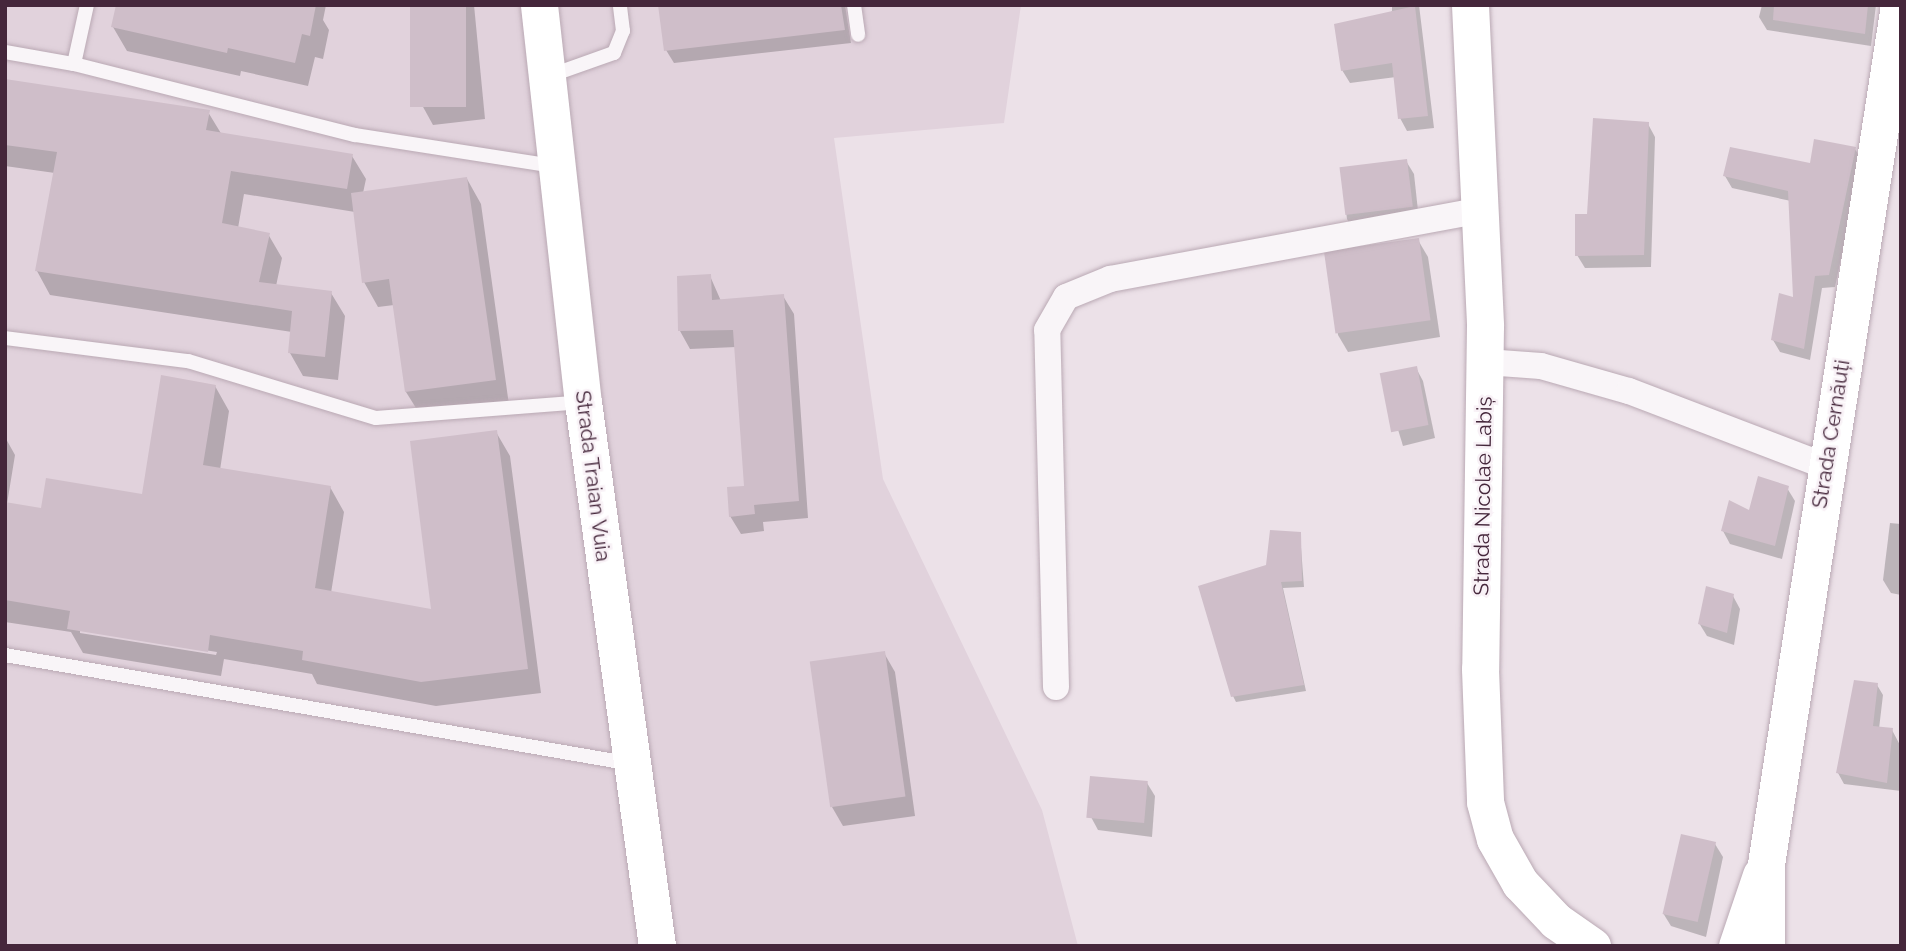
<!DOCTYPE html>
<meta charset="utf-8">
<style>
body{margin:0}
#map{position:relative;width:1906px;height:951px;overflow:hidden;background:#ece1e8;font-family:Raleway,sans-serif}
div>[style]{position:absolute}
[style*='--x']{left:calc(var(--x)*1px);top:calc(var(--y)*1px);width:calc(var(--w)*1px);rotate:calc(var(--a)*1deg)}
.built>*{inset:0;background:#e1d2dc}
.shadow>*{inset:0;background:#0003}
.building>*{inset:0;background:#cfbec9;transform-origin:0 0}
.roads{filter:drop-shadow(0 0 2px #baa9b4) drop-shadow(0 0 2px #baa9b4)}
.lane>*{height:14px;margin:-7px;padding:0 7px;transform-origin:7px;border-radius:7px;background:#f9f5f8}
.street>*{height:26px;margin:-13px;padding:0 13px;transform-origin:13px;border-radius:13px;background:#f9f5f8}
.secondary>*{height:37px;margin:-18.5px;padding:0 18.5px;transform-origin:18.5px;border-radius:18.5px;background:#fff}
span{translate:-50% -50%;white-space:nowrap;text-align:center;line-height:1.15;-webkit-text-stroke:5px #f8f1f6;paint-order:stroke}
.street-label{font-size:21px;color:#45273b}
.frame{position:absolute;inset:0;border:7px solid #45273b;pointer-events:none}
</style>
<div id="map">
<div class="built">
<i style="clip-path:polygon(5px 5px,1021px 5px,1004px 123px,834px 138px,883px 479px,1042px 810px,1078px 946px,5px 946px)"></i>
</div>
<div class="shadow">
<i style="clip-path:polygon(117px 5px,326px 5px,323px 20px,329px 30px,323px 59px,315px 57px,308px 86px,241px 71px,240px 76px,127px 51px,113px 27px)"></i>
<i style="clip-path:polygon(412px 5px,474px 5px,485px 119px,433px 125px,422px 105px)"></i>
<i style="clip-path:polygon(660px 5px,845px 5px,851px 43px,674px 63px,666px 50px)"></i>
<i style="clip-path:polygon(1392px 5px,1419px 5px,1434px 128px,1407px 131px,1400px 118px,1396px 77px,1350px 83px,1342px 70px,1392px 11px)"></i>
<i style="clip-path:polygon(1762px 5px,1876px 5px,1871px 46px,1767px 30px,1759px 17px)"></i>
<i style="clip-path:polygon(5px 81px,208px 112px,222px 135px,352px 156px,366px 179px,363px 193px,467px 179px,481px 204px,509px 405px,421px 416px,406px 392px,394px 305px,378px 307px,364px 282px,355px 212px,244px 194px,238px 228px,268px 234px,282px 258px,276px 286px,331px 293px,345px 316px,338px 380px,303px 376px,290px 353px,292px 332px,50px 295px,37px 271px,55px 173px,5px 166px)"></i>
<i style="clip-path:polygon(1648px 124px,1655px 137px,1651px 267px,1585px 268px,1577px 255px,1589px 215px)"></i>
<i style="clip-path:polygon(1855px 149px,1862px 161px,1835px 287px,1822px 288px,1810px 360px,1780px 352px,1773px 340px,1795px 299px,1791px 201px,1732px 188px,1725px 176px,1811px 165px)"></i>
<i style="clip-path:polygon(1406px 161px,1414px 174px,1419px 220px,1354px 232px,1347px 219px,1341px 168px)"></i>
<i style="clip-path:polygon(1418px 240px,1428px 257px,1440px 337px,1348px 352px,1338px 335px,1326px 257px)"></i>
<i style="clip-path:polygon(710px 276px,721px 301px,783px 296px,794px 314px,808px 518px,763px 522px,764px 531px,741px 534px,730px 516px,745px 488px,736px 347px,690px 349px,680px 331px)"></i>
<i style="clip-path:polygon(1416px 368px,1423px 381px,1435px 438px,1403px 446px,1382px 377px)"></i>
<i style="clip-path:polygon(evenodd,215px 386px,229px 411px,220px 470px,330px 487px,344px 512px,331px 593px,433px 611px,496px 432px,510px 456px,541px 693px,436px 706px,317px 684px,312px 674px,224px 659px,221px 676px,83px 653px,71px 632px,5px 622px,5px 437px,15px 455px,7px 504px,42px 510px,144px 496px,215px 386px,80px 630px,217px 652px,216px 655px,80px 633px,80px 630px)"></i>
<i style="clip-path:polygon(1787px 488px,1795px 501px,1782px 559px,1730px 544px,1723px 531px)"></i>
<i style="clip-path:polygon(1890px 523px,1901px 524px,1901px 595px,1891px 593px,1883px 580px)"></i>
<i style="clip-path:polygon(1300px 534px,1304px 587px,1283px 588px,1306px 691px,1236px 702px,1233px 696px,1267px 566px)"></i>
<i style="clip-path:polygon(1733px 596px,1740px 609px,1734px 645px,1707px 636px,1699px 623px)"></i>
<i style="clip-path:polygon(884px 653px,895px 672px,915px 816px,843px 826px,832px 807px)"></i>
<i style="clip-path:polygon(1877px 685px,1883px 695px,1879px 729px,1892px 730px,1901px 747px,1901px 791px,1844px 784px,1838px 773px)"></i>
<i style="clip-path:polygon(1147px 783px,1155px 796px,1152px 837px,1098px 830px,1091px 817px)"></i>
<i style="clip-path:polygon(1715px 844px,1723px 857px,1706px 937px,1671px 926px,1663px 913px)"></i>
</div>
<div class="building">
<i style="clip-path:polygon(116px 5px,316px 5px,310px 36px,302px 34px,295px 63px,228px 48px,227px 53px,111px 27px)"></i>
<i style="left:410px;top:5px;width:56px;height:102px"></i>
<i style="clip-path:polygon(658px 5px,841px 5px,845px 30px,664px 51px)"></i>
<i style="clip-path:polygon(1774px 5px,1868px 5px,1865px 34px,1773px 20px)"></i>
<i style="clip-path:polygon(1415px 6px,1428px 116px,1398px 119px,1392px 63px,1341px 71px,1334px 24px)"></i>
<i style="clip-path:polygon(5px 79px,210px 110px,206px 130px,353px 154px,347px 189px,231px 171px,222px 223px,270px 233px,259px 282px,332px 291px,325px 357px,288px 353px,292px 311px,35px 271px,57px 152px,5px 145px)"></i>
<i style="clip-path:polygon(1593px 118px,1649px 122px,1644px 255px,1575px 256px,1575px 214px,1587px 214px)"></i>
<i style="clip-path:polygon(1814px 139px,1856px 147px,1829px 275px,1815px 276px,1804px 349px,1771px 340px,1779px 293px,1793px 297px,1788px 191px,1723px 176px,1730px 147px,1810px 163px)"></i>
<i style="left:1407px;top:159px;width:48px;height:68px;rotate:83deg"></i>
<i style="clip-path:polygon(467px 177px,496px 380px,405px 392px,389px 279px,362px 283px,351px 193px)"></i>
<i style="left:1419px;top:238px;width:83px;height:96px;rotate:82deg"></i>
<i style="clip-path:polygon(711px 274px,712px 300px,784px 294px,799px 501px,754px 505px,755px 514px,729px 517px,727px 487px,744px 486px,733px 330px,678px 331px,677px 276px)"></i>
<i style="left:1417px;top:366px;width:60px;height:38px;rotate:79deg"></i>
<i style="clip-path:polygon(161px 375px,216px 385px,203px 465px,331px 486px,315px 588px,431px 609px,410px 441px,497px 430px,528px 669px,421px 682px,302px 660px,303px 651px,210px 635px,208px 652px,67px 629px,70px 611px,5px 600px,5px 502px,41px 508px,46px 478px,142px 494px)"></i>
<i style="clip-path:polygon(1758px 476px,1789px 486px,1775px 546px,1721px 531px,1729px 500px,1749px 510px)"></i>
<i style="clip-path:polygon(1270px 530px,1301px 532px,1302px 581px,1281px 582px,1304px 685px,1231px 697px,1198px 586px,1266px 565px)"></i>
<i style="clip-path:polygon(1706px 586px,1734px 594px,1727px 633px,1698px 624px)"></i>
<i style="left:885px;top:651px;width:147px;height:76px;rotate:82deg"></i>
<i style="clip-path:polygon(1854px 680px,1878px 683px,1873px 726px,1893px 728px,1887px 783px,1836px 773px)"></i>
<i style="left:1090px;top:776px;width:58px;height:42px;rotate:5deg"></i>
<i style="left:1681px;top:834px;width:36px;height:82px;rotate:13deg"></i>
</div>
<div class="roads">
<div class="lane">
<i style="--x:854;--y:5;--w:30;--a:82"></i>
<i style="--x:5;--y:52;--w:70;--a:9.9"></i>
<i style="--x:74;--y:64;--w:290;--a:14.2"></i>
<i style="--x:355;--y:135;--w:201;--a:8.9"></i>
<i style="--x:74;--y:64;--w:60;--a:-77.6"></i>
<i style="--x:549;--y:76;--w:69;--a:-19.5"></i>
<i style="--x:614;--y:53;--w:24;--a:-68"></i>
<i style="--x:623;--y:31;--w:26;--a:-97"></i>
<i style="--x:5;--y:338;--w:184;--a:7.2"></i>
<i style="--x:188;--y:361;--w:196;--a:16.9"></i>
<i style="--x:376;--y:418;--w:207;--a:-4.4"></i>
<i style="--x:5;--y:655;--w:636;--a:9.86"></i>
</div>
<div class="street">
<i style="--x:1486;--y:362;--w:55;--a:4.2"></i>
<i style="--x:1541;--y:366;--w:91;--a:15.9"></i>
<i style="--x:1629;--y:391;--w:210;--a:20.9"></i>
<i style="--x:1056;--y:687;--w:357;--a:-91.4"></i>
<i style="--x:1047;--y:330;--w:38;--a:-60"></i>
<i style="--x:1066;--y:297;--w:48;--a:-22.2"></i>
<i style="--x:1110;--y:279;--w:377;--a:-10.5"></i>
</div>
<div class="secondary">
<i style="--x:539;--y:5;--w:399;--a:83.7"></i>
<i style="--x:583;--y:402;--w:549;--a:82.25"></i>
<i style="--x:1470;--y:5;--w:321;--a:87.3"></i>
<i style="--x:1485;--y:326;--w:343;--a:90.8"></i>
<i style="--x:1480;--y:669;--w:133;--a:87.8"></i>
<i style="--x:1485;--y:802;--w:38;--a:75"></i>
<i style="--x:1495;--y:839;--w:51;--a:60.4"></i>
<i style="--x:1520;--y:883;--w:52;--a:46.5"></i>
<i style="--x:1556;--y:921;--w:44;--a:34.8"></i>
<i style="--x:1737;--y:946;--w:75;--a:-71.3"></i>
<i style="--x:1766;--y:946;--w:82;--a:-90"></i>
<i style="--x:1766;--y:864;--w:869;--a:-81.2"></i>
</div>
</div>
<div class="street-label">
<span style="left:1831px;top:434px;rotate:-81deg">Strada Cernăuți</span>
<span style="left:593px;top:476px;rotate:83deg">Strada Traian Vuia</span>
<span style="left:1483px;top:496px;rotate:-89deg">Strada Nicolae Labiș</span>
</div>
<div class="frame"></div>
</div>
